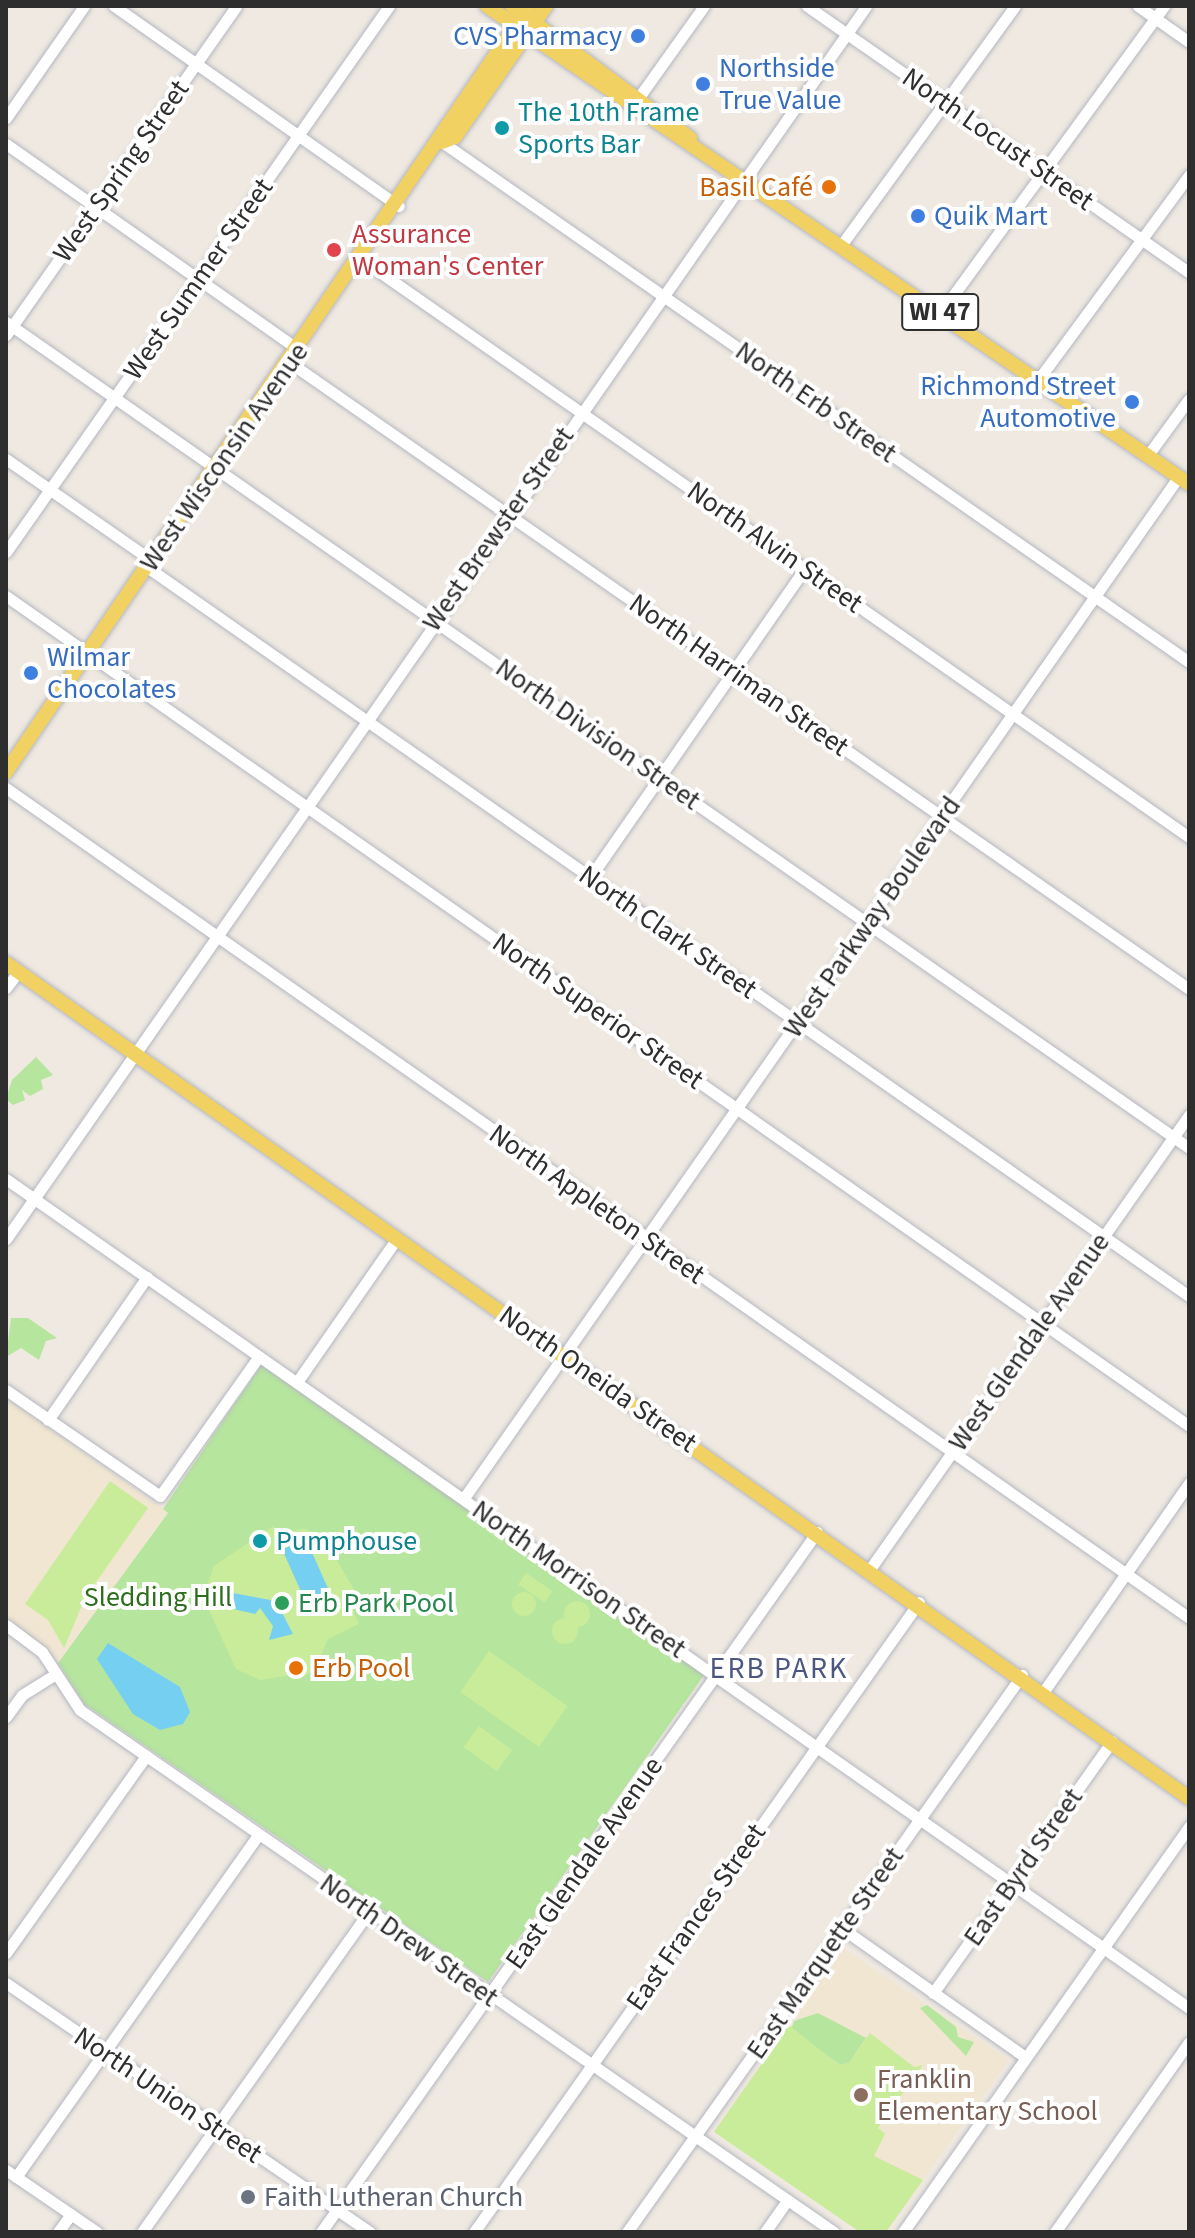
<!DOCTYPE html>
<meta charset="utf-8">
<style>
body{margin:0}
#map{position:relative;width:1195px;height:2238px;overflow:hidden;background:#efe9e1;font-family:"Source Sans 3",sans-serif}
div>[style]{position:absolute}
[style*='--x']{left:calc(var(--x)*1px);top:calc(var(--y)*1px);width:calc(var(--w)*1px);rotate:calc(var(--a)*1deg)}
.education>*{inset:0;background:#f0e6d1}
.green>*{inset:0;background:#b6e59e}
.pitch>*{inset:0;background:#c9ec9a;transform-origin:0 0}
.round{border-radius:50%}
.water>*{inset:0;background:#75cff0;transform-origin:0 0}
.roads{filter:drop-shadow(0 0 2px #b4b7c1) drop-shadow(0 0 2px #b4b7c1)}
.minor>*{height:11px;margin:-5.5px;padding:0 5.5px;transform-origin:5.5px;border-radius:5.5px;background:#fff}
.major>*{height:14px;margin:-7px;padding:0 7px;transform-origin:7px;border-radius:7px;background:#f2d163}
.dots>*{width:22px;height:22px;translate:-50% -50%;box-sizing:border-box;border:4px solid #fff;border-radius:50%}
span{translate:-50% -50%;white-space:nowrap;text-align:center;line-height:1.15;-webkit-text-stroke:8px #fff;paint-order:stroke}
.shield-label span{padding:2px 6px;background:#fff;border:2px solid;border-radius:6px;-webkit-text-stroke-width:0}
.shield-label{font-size:26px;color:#2e2e2e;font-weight:700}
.shop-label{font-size:28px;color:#366cbe}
.right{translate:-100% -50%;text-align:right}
.left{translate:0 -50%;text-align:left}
.culture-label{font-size:28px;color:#0d838f}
.street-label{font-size:28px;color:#2e2e2e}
.food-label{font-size:28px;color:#c56008}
.health-label{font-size:28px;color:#be3a42}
.park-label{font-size:28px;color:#2c6e1b}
.leisure-label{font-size:28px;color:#27864d}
.education-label{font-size:28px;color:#785e54}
.worship-label{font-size:28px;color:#5b616d}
.neighbourhood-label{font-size:30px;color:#4d5680;letter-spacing:2px}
.frame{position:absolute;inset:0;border:8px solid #2e2e2e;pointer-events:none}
</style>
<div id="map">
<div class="education">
<i style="clip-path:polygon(6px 1398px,168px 1512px,58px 1663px,6px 1615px)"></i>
<i style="clip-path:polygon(843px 1948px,1009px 2060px,886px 2232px,860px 2232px,714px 2131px)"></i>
</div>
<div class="green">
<i style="clip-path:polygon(36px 1057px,53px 1075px,41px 1080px,43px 1089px,30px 1096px,22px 1090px,25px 1100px,13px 1105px,6px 1099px,12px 1080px)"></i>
<i style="clip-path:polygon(11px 1318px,28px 1318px,57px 1338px,46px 1341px,39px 1360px,21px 1348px,6px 1357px)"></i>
<i style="clip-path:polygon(261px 1365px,704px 1675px,488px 1982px,84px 1704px,58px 1663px,168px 1513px,163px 1509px)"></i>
<i style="clip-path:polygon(927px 2005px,956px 2027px,958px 2037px,974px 2042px,966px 2056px,920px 2008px)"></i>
<i style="clip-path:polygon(818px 2013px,866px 2038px,849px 2063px,840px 2065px,791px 2030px,794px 2021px)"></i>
</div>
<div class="pitch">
<i style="clip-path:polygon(110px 1481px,148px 1508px,85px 1598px,64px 1648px,48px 1620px,25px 1604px)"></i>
<i style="clip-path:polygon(273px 1526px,279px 1535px,303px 1528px,323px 1536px,360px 1600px,353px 1611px,359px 1624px,328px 1639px,321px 1655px,326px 1665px,294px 1680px,291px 1675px,260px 1680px,236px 1669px,203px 1597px,214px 1566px)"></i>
<i style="left:526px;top:1573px;width:32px;height:14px;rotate:34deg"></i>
<i class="round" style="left:512px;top:1592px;width:24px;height:24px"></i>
<i class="round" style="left:564px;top:1601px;width:26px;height:26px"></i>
<i class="round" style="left:552px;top:1618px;width:26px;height:26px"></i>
<i style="left:489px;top:1651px;width:96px;height:50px;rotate:35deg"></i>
<i style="left:479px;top:1726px;width:41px;height:26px;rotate:36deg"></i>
<i style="clip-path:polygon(789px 2025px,839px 2065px,849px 2063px,870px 2033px,914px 2067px,923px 2065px,878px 2128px,885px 2134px,874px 2156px,923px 2180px,886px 2232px,860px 2232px,714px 2132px)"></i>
</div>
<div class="water">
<i style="left:306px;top:1539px;width:70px;height:26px;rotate:66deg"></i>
<i style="clip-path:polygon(233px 1593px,276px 1601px,293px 1634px,269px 1640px,273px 1626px,260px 1608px,255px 1614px,229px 1608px)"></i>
<i style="clip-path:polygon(108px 1643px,180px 1687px,190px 1712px,183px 1724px,160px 1730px,133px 1714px,97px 1659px)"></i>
</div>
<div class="roads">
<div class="minor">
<i style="--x:114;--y:6;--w:348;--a:35.1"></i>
<i style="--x:807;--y:6;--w:465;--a:34.9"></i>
<i style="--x:1138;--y:6;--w:62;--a:35.2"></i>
<i style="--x:634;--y:104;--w:120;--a:-54.5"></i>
<i style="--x:6;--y:118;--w:136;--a:-55.1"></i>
<i style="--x:442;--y:142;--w:910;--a:34.84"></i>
<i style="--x:6;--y:144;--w:357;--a:35.1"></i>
<i style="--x:842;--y:244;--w:294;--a:-54"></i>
<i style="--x:361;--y:259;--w:1010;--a:34.92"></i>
<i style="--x:941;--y:312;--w:379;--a:-53.9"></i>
<i style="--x:6;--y:322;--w:1443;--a:34.92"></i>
<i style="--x:6;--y:335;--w:401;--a:-55"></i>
<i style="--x:289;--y:362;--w:1097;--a:34.86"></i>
<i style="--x:1038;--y:380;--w:255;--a:-53.6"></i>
<i style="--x:1148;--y:455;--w:69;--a:-53.8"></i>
<i style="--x:6;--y:459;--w:178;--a:34.9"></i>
<i style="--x:6;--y:552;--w:667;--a:-54.95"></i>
<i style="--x:147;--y:567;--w:1272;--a:34.98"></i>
<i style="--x:6;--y:596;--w:1445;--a:35.05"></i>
<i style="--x:6;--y:788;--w:1445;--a:35.05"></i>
<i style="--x:591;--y:876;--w:375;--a:-55.2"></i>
<i style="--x:6;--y:988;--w:20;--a:-53"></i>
<i style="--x:6;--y:1179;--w:1445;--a:35.02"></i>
<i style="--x:6;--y:1239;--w:1503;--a:-55.1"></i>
<i style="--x:297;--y:1382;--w:175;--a:-55.2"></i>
<i style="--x:6;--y:1390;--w:187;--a:34.5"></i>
<i style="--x:160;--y:1496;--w:171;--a:-54.7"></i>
<i style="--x:48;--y:1420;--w:174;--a:-55.3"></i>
<i style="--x:464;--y:1498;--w:1247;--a:-55.02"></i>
<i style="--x:870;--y:1569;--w:555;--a:-54.91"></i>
<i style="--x:6;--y:1625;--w:45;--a:36.9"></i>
<i style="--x:42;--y:1652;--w:69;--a:56.8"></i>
<i style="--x:80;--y:1710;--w:917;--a:34.7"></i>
<i style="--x:1044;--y:1691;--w:254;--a:-55.1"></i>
<i style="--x:6;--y:1717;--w:27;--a:-54"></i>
<i style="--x:22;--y:1695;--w:39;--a:-32"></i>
<i style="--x:843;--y:1929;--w:223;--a:35.1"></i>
<i style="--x:6;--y:1953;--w:242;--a:-54.6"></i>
<i style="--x:6;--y:1983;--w:441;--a:34.4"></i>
<i style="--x:933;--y:1993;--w:309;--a:-54.6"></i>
<i style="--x:6;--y:2170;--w:110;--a:34.3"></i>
<i style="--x:16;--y:2177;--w:419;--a:-54.7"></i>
<i style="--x:58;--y:2232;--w:22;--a:-54"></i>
<i style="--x:142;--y:2232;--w:391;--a:-54.7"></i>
<i style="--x:321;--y:2232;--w:858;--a:-54.68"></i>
<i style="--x:474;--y:2232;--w:771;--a:-54.76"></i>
<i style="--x:627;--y:2232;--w:683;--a:-54.66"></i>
<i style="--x:765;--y:2232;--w:39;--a:-55"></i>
<i style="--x:903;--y:2232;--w:497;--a:-54.8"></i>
<i style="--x:1055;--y:2232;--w:232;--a:-54.8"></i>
</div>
<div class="major">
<i style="--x:487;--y:6;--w:849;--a:34.25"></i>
<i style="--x:512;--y:6;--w:222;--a:36.6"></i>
<i style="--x:442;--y:142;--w:14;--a:-21"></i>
<i style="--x:455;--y:137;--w:160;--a:-55.2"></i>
<i style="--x:6;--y:772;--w:928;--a:-55.68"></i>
<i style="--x:6;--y:963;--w:1448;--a:35.22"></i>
</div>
</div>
<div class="dots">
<i style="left:638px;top:36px;background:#3f7fe0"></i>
<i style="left:703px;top:84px;background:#3f7fe0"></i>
<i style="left:502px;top:128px;background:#0f9aa8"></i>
<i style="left:829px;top:187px;background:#e8710a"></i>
<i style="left:918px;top:216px;background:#3f7fe0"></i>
<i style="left:334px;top:250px;background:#e0444e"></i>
<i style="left:1132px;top:402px;background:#3f7fe0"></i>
<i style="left:31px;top:673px;background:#3f7fe0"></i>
<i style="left:260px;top:1541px;background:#0f9aa8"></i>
<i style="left:282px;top:1603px;background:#2e9e5b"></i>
<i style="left:296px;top:1668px;background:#e8710a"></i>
<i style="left:861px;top:2095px;background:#8d6e63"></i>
<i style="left:248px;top:2197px;background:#6b7280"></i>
</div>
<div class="shield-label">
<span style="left:940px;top:312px">WI 47</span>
</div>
<div class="shop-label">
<span class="right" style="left:622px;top:36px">CVS Pharmacy</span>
<span class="left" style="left:719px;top:84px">Northside<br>True Value</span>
<span class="left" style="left:934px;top:216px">Quik Mart</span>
<span class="right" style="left:1116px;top:402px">Richmond Street<br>Automotive</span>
<span class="left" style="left:47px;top:673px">Wilmar<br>Chocolates</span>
</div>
<div class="culture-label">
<span class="left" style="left:518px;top:128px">The 10th Frame<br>Sports Bar</span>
<span class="left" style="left:276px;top:1541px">Pumphouse</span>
</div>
<div class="street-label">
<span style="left:998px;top:139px;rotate:35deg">North Locust Street</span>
<span style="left:121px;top:171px;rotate:-55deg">West Spring Street</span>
<span style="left:198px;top:279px;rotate:-55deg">West Summer Street</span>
<span style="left:816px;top:402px;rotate:35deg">North Erb Street</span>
<span style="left:224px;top:457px;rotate:-55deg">West Wisconsin Avenue</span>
<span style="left:498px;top:529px;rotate:-55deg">West Brewster Street</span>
<span style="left:775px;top:547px;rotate:35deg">North Alvin Street</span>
<span style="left:739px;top:675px;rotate:35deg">North Harriman Street</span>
<span style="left:598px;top:734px;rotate:35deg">North Division Street</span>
<span style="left:872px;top:917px;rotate:-55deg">West Parkway Boulevard</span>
<span style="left:668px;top:932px;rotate:35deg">North Clark Street</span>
<span style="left:598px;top:1011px;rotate:35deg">North Superior Street</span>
<span style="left:597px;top:1204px;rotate:35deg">North Appleton Street</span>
<span style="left:1029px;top:1342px;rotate:-55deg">West Glendale Avenue</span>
<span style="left:598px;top:1379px;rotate:35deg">North Oneida Street</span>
<span style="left:579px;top:1579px;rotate:35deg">North Morrison Street</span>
<span style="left:584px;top:1863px;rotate:-55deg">East Glendale Avenue</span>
<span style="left:1023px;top:1867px;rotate:-55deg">East Byrd Street</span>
<span style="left:696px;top:1917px;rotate:-55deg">East Frances Street</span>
<span style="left:409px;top:1940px;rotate:35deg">North Drew Street</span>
<span style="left:825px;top:1953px;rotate:-55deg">East Marquette Street</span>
<span style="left:168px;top:2095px;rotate:34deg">North Union Street</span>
</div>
<div class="food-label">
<span class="right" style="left:813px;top:187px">Basil Café</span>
<span class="left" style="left:312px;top:1668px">Erb Pool</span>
</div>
<div class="health-label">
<span class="left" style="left:352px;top:250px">Assurance<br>Woman's Center</span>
</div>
<div class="park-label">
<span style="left:158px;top:1597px">Sledding Hill</span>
</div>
<div class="leisure-label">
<span class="left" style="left:298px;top:1603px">Erb Park Pool</span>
</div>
<div class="education-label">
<span class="left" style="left:877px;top:2095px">Franklin<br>Elementary School</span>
</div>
<div class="worship-label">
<span class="left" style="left:264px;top:2197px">Faith Lutheran Church</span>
</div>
<div class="neighbourhood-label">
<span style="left:779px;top:1669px">ERB PARK</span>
</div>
<div class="frame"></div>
</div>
